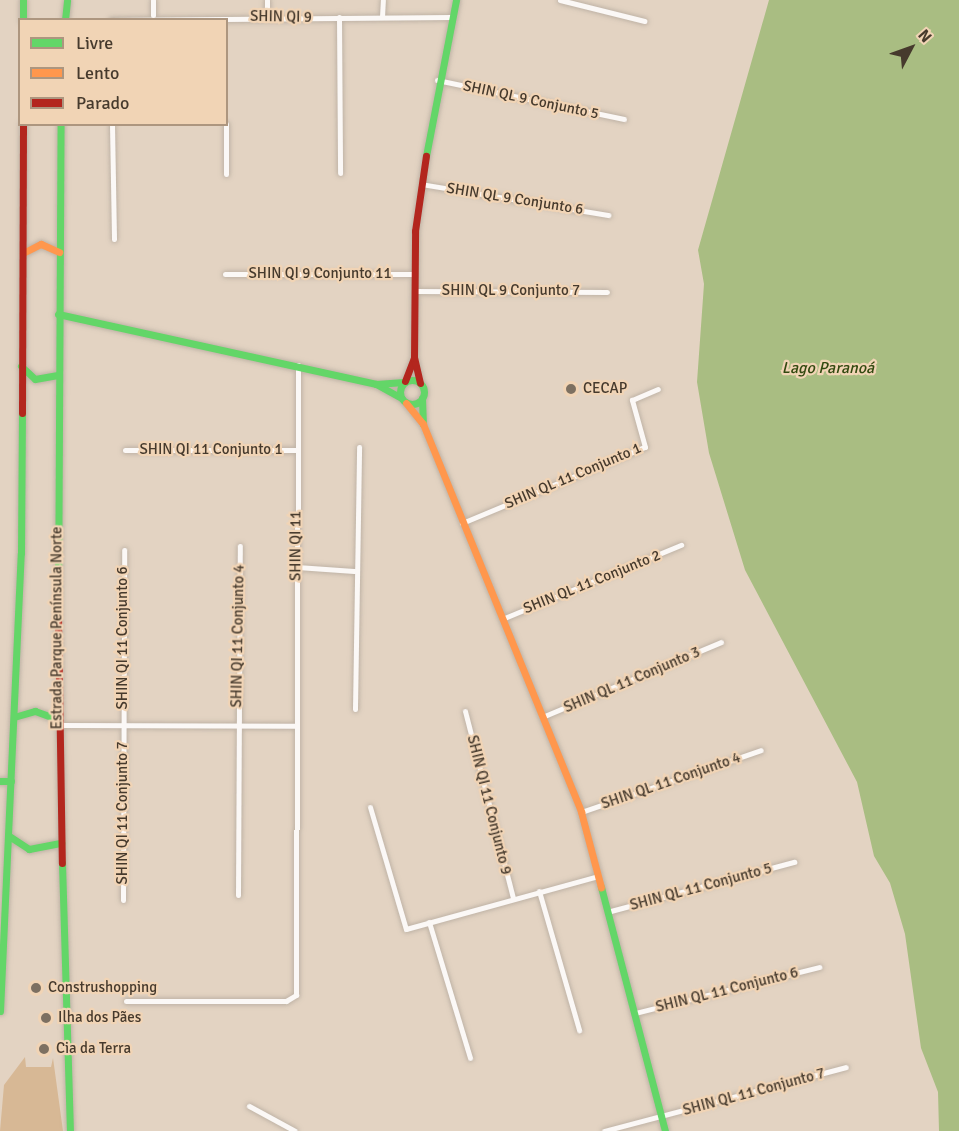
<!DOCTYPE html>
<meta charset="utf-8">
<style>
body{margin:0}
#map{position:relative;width:959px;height:1131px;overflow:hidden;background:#e3d3c2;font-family:Signika,sans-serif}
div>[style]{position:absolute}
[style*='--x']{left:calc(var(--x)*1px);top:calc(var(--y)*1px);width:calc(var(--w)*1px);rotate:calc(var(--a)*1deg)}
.green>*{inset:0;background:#d7b895}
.water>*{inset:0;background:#a9bd82}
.roads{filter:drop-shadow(0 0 2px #bfb3a6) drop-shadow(0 0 2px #bfb3a6)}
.street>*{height:5px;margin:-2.5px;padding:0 2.5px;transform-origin:2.5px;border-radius:2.5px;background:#fbf8f6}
.fast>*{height:7px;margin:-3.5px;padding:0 3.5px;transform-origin:3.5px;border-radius:3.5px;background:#63d668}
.fast>.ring{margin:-3.5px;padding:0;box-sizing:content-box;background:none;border:7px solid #63d668;border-radius:50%}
.slow>*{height:7px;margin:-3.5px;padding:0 3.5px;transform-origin:3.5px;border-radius:3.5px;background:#ff974d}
.jam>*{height:7px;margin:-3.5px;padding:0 3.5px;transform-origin:3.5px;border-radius:3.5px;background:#b3261e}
.dots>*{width:16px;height:16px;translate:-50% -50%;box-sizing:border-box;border:3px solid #f1d4b5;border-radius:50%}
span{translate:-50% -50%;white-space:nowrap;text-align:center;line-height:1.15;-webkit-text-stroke:4.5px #f1d4b5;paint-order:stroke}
.street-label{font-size:15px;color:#463a2d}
.poi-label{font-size:15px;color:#463a2d}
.left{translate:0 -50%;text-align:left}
.water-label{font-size:16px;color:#324910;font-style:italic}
.legend{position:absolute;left:18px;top:18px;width:210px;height:108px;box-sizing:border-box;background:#f1d4b5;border:2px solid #ad967f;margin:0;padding:8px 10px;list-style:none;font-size:18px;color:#463a2d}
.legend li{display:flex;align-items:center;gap:12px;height:30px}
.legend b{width:30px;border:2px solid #ad967f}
.north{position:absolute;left:881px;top:18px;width:60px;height:60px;-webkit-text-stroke:4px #f1d4b5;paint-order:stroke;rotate:49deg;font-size:16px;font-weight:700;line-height:24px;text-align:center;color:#463a2d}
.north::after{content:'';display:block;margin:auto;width:21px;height:27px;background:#463a2d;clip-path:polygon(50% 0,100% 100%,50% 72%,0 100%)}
</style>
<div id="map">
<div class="green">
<i style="clip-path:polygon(25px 1057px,26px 1067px,51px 1067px,53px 1058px,63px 1131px,0 1131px,4px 1085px)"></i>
</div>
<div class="water">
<i style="clip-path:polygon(769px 0,959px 0,959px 1131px,939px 1131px,938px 1092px,921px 1048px,905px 934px,890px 883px,874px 856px,857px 782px,745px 570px,709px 453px,697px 382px,704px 284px,698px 250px)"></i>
</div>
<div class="roads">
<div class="street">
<i style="--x:267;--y:0;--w:17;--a:90"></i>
<i style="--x:560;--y:0;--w:87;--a:14"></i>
<i style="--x:153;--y:15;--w:15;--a:-90"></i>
<i style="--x:339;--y:17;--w:156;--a:89.6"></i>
<i style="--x:382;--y:17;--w:17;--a:-87"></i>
<i style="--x:111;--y:20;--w:341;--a:-0.5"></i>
<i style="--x:437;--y:80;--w:191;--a:11.8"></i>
<i style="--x:112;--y:124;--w:115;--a:89"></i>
<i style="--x:226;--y:174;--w:50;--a:-90"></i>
<i style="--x:421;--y:184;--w:190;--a:9.4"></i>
<i style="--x:225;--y:274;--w:189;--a:0"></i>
<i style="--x:414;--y:291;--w:193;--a:0.3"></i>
<i style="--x:125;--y:450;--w:172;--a:0"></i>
<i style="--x:462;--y:523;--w:198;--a:-22.6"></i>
<i style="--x:645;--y:447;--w:49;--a:-105.5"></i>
<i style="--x:632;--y:400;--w:28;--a:-23"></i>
<i style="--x:296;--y:567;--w:59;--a:3.9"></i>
<i style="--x:502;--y:619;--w:194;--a:-22.5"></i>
<i style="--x:355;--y:709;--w:262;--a:-89.1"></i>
<i style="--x:465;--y:711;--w:193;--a:75.6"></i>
<i style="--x:542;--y:717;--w:194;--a:-22.7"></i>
<i style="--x:57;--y:725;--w:240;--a:0.2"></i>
<i style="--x:370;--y:807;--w:127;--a:73.6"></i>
<i style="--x:406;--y:929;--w:199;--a:-15.4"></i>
<i style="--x:581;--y:812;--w:190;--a:-19"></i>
<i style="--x:539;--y:891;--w:145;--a:73.9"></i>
<i style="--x:238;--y:895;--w:349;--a:-89.7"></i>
<i style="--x:123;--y:900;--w:350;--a:-89.8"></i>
<i style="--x:607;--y:912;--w:194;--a:-15"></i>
<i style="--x:429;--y:922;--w:142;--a:73.2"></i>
<i style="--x:126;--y:1001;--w:160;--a:0"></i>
<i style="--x:286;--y:1001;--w:12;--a:-31"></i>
<i style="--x:296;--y:995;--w:630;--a:-89.82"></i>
<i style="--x:635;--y:1013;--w:190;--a:-14"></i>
<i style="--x:249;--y:1106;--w:52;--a:28.5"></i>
<i style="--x:604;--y:1131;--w:250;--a:-14.8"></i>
</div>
<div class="fast">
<i style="--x:23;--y:0;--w:20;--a:90"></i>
<i style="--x:65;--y:20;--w:20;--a:-84"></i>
<i style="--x:426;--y:156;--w:159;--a:-79.1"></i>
<i style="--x:58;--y:314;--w:326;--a:12.4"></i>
<i style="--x:376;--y:384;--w:29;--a:29"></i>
<i style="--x:21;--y:366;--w:19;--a:43"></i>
<i style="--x:35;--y:379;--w:23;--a:-10"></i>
<i class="ring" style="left:400px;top:380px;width:17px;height:17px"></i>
<i style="--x:376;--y:384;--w:28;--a:-4"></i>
<i style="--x:422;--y:398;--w:26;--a:88"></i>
<i style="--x:58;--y:617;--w:493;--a:-89.7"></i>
<i style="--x:14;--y:717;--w:22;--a:-16"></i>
<i style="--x:35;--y:711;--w:23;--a:20"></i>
<i style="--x:0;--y:781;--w:11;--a:0"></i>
<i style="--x:9;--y:836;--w:24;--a:33"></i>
<i style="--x:29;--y:849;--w:33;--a:-11"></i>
<i style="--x:62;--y:863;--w:268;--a:88.3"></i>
<i style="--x:601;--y:887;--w:252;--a:75.3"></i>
<i style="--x:0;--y:1011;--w:458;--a:-87.4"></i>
<i style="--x:21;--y:553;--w:140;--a:-89.6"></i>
</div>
<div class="slow">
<i style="--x:23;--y:253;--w:20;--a:-27"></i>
<i style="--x:41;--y:244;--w:20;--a:24"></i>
<i style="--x:406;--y:403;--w:27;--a:51"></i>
<i style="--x:423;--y:424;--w:419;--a:67.8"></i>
<i style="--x:581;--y:812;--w:78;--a:75.1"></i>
</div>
<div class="jam">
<i style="--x:405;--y:381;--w:25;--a:-69"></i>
<i style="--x:420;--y:383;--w:26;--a:-103"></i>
<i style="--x:414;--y:358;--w:127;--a:-89.5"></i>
<i style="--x:415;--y:231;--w:76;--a:-81.7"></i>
<i style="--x:22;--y:413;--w:289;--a:-89.8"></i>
<i style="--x:58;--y:617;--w:246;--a:89.1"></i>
</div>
</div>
<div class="dots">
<i style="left:571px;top:389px;background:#7d7061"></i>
<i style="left:36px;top:988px;background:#7d7061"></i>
<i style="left:46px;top:1018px;background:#7d7061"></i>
<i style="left:44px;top:1049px;background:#7d7061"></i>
</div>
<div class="street-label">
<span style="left:281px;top:17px;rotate:1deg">SHIN QI 9</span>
<span style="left:531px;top:100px;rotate:12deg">SHIN QL 9 Conjunto 5</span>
<span style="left:515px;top:199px;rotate:9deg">SHIN QL 9 Conjunto 6</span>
<span style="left:320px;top:274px">SHIN QI 9 Conjunto 11</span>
<span style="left:511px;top:291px">SHIN QL 9 Conjunto 7</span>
<span style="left:211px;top:450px">SHIN QI 11 Conjunto 1</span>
<span style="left:573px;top:476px;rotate:-23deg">SHIN QL 11 Conjunto 1</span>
<span style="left:296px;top:546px;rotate:-90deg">SHIN QI 11</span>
<span style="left:592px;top:582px;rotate:-22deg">SHIN QL 11 Conjunto 2</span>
<span style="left:57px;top:628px;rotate:-90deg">Estrada Parque Península Norte</span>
<span style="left:238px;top:636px;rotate:-89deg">SHIN QI 11 Conjunto 4</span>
<span style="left:123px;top:638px;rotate:-90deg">SHIN QI 11 Conjunto 6</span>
<span style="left:632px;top:680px;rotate:-23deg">SHIN QL 11 Conjunto 3</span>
<span style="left:671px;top:781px;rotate:-19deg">SHIN QL 11 Conjunto 4</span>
<span style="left:489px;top:805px;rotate:76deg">SHIN QI 11 Conjunto 9</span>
<span style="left:123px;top:813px;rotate:-90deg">SHIN QI 11 Conjunto 7</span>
<span style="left:701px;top:887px;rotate:-15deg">SHIN QL 11 Conjunto 5</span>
<span style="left:727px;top:990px;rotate:-14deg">SHIN QL 11 Conjunto 6</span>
<span style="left:754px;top:1092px;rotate:-15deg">SHIN QL 11 Conjunto 7</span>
</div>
<div class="poi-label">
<span class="left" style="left:583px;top:389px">CECAP</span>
<span class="left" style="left:48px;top:988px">Construshopping</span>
<span class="left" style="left:58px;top:1018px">Ilha dos Pães</span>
<span class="left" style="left:56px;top:1049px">Cia da Terra</span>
</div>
<div class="water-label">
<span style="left:828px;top:368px">Lago Paranoá</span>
</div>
<ul class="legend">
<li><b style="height:8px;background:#63d668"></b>Livre</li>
<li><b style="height:8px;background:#ff974d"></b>Lento</li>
<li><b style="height:8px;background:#b3261e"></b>Parado</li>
</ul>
<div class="north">N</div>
</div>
